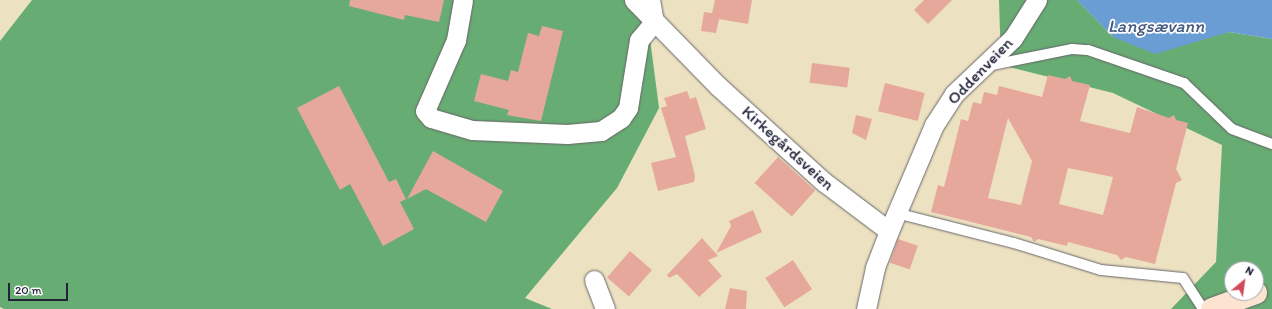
<!DOCTYPE html>
<meta charset="utf-8">
<style>
body{margin:0}
#map{position:relative;width:1272px;height:309px;overflow:hidden;background:#ece2c1;font-family:Itim,sans-serif}
div>[style]{position:absolute}
[style*='--x']{left:calc(var(--x)*1px);top:calc(var(--y)*1px);width:calc(var(--w)*1px);rotate:calc(var(--a)*1deg)}
.forest>*{inset:0;background:#67ad73}
.water>*{inset:0;background:#6b9dd5}
.building>*{inset:0;background:#e7a89c;transform-origin:0 0}
.roads{filter:drop-shadow(0 0 1px #69656a) drop-shadow(0 0 1px #69656a)}
.lane>*{height:10px;margin:-5px;padding:0 5px;transform-origin:5px;border-radius:5px;background:#fff}
.street>*{height:19px;margin:-9.5px;padding:0 9.5px;transform-origin:9.5px;border-radius:9.5px;background:#fff}
.secondary>*{height:22px;margin:-11px;padding:0 11px;transform-origin:11px;border-radius:11px;background:#fde4d1}
span{translate:-50% -50%;white-space:nowrap;text-align:center;line-height:1.15;-webkit-text-stroke:3.5px #fff;paint-order:stroke}
.street-label{font-size:17px;color:#22223b}
.water-label{font-size:18px;color:#435980;font-style:italic}
.north{position:absolute;left:1224px;top:261px;width:40px;height:40px;box-sizing:border-box;background:#fff;border:1px solid #a7a7b1;border-radius:50%;rotate:29deg;font-size:11px;font-weight:700;line-height:16px;text-align:center;color:#22223b}
.north::after{content:'';display:block;margin:auto;width:14px;height:18px;background:#d1495b;clip-path:polygon(50% 0,100% 100%,50% 72%,0 100%)}
.scale{position:absolute;left:8px;top:283px;width:60px;height:18px;box-sizing:border-box;border:2px solid #22223b;border-top:0;padding-left:5px;font-size:12px;line-height:14px;white-space:nowrap;color:#22223b;-webkit-text-stroke:3px #fff;paint-order:stroke}
</style>
<div id="map">
<div class="forest">
<i style="clip-path:polygon(32px 0,651px 0,649px 31px,659px 108px,617px 188px,525px 298px,552px 309px,4px 309px,0 307px,0 41px)"></i>
<i style="clip-path:polygon(evenodd,999px 0,1077px 0,1113px 37px,1198px 39px,1229px 32px,1272px 39px,1272px 309px,1171px 309px,1216px 262px,1222px 145px,1113px 93px,1001px 65px,999px 0,1232px 269px,1256px 269px,1256px 293px,1232px 293px,1232px 269px)"></i>
</div>
<div class="water">
<i style="clip-path:polygon(1077px 0,1272px 0,1272px 39px,1229px 32px,1155px 54px,1113px 37px)"></i>
</div>
<div class="building">
<i style="clip-path:polygon(350px 0,444px 0,439px 22px,405px 15px,404px 20px,349px 6px)"></i>
<i style="clip-path:polygon(715px 0,752px 0,748px 24px,719px 19px,716px 33px,701px 31px,704px 12px,712px 13px)"></i>
<i style="clip-path:polygon(924px 0,952px 0,928px 24px,914px 10px)"></i>
<i style="clip-path:polygon(542px 26px,563px 31px,541px 121px,507px 115px,509px 110px,474px 101px,481px 74px,508px 81px,511px 70px,518px 72px,528px 33px,539px 36px)"></i>
<i style="left:812px;top:63px;width:38px;height:20px;rotate:7deg"></i>
<i style="clip-path:polygon(evenodd,1048px 75px,1065px 79px,1070px 76px,1072px 81px,1090px 85px,1080px 121px,1130px 133px,1137px 107px,1169px 118px,1174px 115px,1176px 120px,1188px 123px,1176px 169px,1182px 180px,1176px 183px,1155px 264px,1126px 257px,1121px 260px,1117px 255px,1068px 242px,1067px 246px,1038px 239px,1034px 242px,1031px 237px,931px 212px,938px 185px,944px 187px,961px 119px,968px 121px,973px 102px,981px 104px,984px 92px,997px 95px,999px 86px,1042px 97px,1048px 75px,1008px 118px,1032px 161px,1021px 205px,988px 198px,1008px 118px,1048px 75px,1068px 168px,1113px 177px,1103px 215px,1059px 204px,1068px 168px)"></i>
<i style="left:885px;top:83px;width:41px;height:29px;rotate:14deg"></i>
<i style="clip-path:polygon(339px 86px,389px 182px,396px 179px,406px 199px,400px 202px,414px 229px,383px 246px,350px 184px,340px 190px,297px 108px)"></i>
<i style="clip-path:polygon(687px 91px,690px 99px,696px 97px,706px 129px,685px 136px,695px 176px,694px 182px,658px 191px,651px 163px,676px 157px,661px 108px,667px 106px,664px 98px)"></i>
<i style="clip-path:polygon(856px 115px,872px 119px,866px 140px,852px 133px)"></i>
<i style="clip-path:polygon(433px 151px,503px 191px,486px 222px,426px 189px,407px 199px)"></i>
<i style="left:778px;top:157px;width:50px;height:35px;rotate:42deg"></i>
<i style="clip-path:polygon(753px 210px,762px 232px,716px 253px,731px 226px,729px 221px)"></i>
<i style="clip-path:polygon(702px 238px,718px 256px,708px 260px,722px 276px,699px 297px,677px 274px,669px 278px,667px 275px)"></i>
<i style="left:898px;top:239px;width:21px;height:25px;rotate:19deg"></i>
<i style="left:630px;top:251px;width:29px;height:35px;rotate:41deg"></i>
<i style="left:793px;top:260px;width:35px;height:33px;rotate:57deg"></i>
<i style="clip-path:polygon(730px 288px,747px 291px,746px 309px,725px 309px)"></i>
</div>
<div class="roads">
<div class="lane">
<i style="--x:987;--y:66;--w:87;--a:-11.3"></i>
<i style="--x:1072;--y:49;--w:16;--a:4"></i>
<i style="--x:1088;--y:50;--w:102;--a:19"></i>
<i style="--x:1184;--y:83;--w:66;--a:43.8"></i>
<i style="--x:1232;--y:129;--w:43;--a:20.6"></i>
<i style="--x:896;--y:213;--w:122;--a:14.3"></i>
<i style="--x:1014;--y:243;--w:91;--a:17.2"></i>
<i style="--x:1101;--y:270;--w:82;--a:5.6"></i>
<i style="--x:1183;--y:278;--w:37;--a:57"></i>
</div>
<div class="street">
<i style="--x:463;--y:0;--w:41;--a:99.9"></i>
<i style="--x:456;--y:40;--w:77;--a:113.6"></i>
<i style="--x:425;--y:111;--w:9;--a:49"></i>
<i style="--x:431;--y:118;--w:43;--a:16.3"></i>
<i style="--x:472;--y:130;--w:95;--a:2.4"></i>
<i style="--x:567;--y:134;--w:34;--a:-5"></i>
<i style="--x:601;--y:131;--w:24;--a:-33"></i>
<i style="--x:621;--y:118;--w:12;--a:-55"></i>
<i style="--x:628;--y:108;--w:69;--a:-80.8"></i>
<i style="--x:639;--y:40;--w:23;--a:-50"></i>
<i style="--x:654;--y:22;--w:22;--a:-100"></i>
<i style="--x:634;--y:0;--w:120;--a:45.7"></i>
<i style="--x:718;--y:86;--w:143;--a:42.2"></i>
<i style="--x:824;--y:182;--w:81;--a:37"></i>
<i style="--x:889;--y:231;--w:40;--a:111"></i>
<i style="--x:875;--y:268;--w:42;--a:102.4"></i>
<i style="--x:889;--y:231;--w:115;--a:-67"></i>
<i style="--x:934;--y:125;--w:37;--a:-57"></i>
<i style="--x:954;--y:94;--w:81;--a:-43.5"></i>
<i style="--x:1013;--y:38;--w:45;--a:-57.7"></i>
<i style="--x:594;--y:280;--w:31;--a:69"></i>
</div>
<div class="secondary">
<i style="--x:1212;--y:309;--w:47;--a:-20"></i>
</div>
</div>
<div class="street-label">
<span style="left:980px;top:71px;rotate:-46deg">Oddenveien</span>
<span style="left:788px;top:148px;rotate:42deg">Kirkegårdsveien</span>
</div>
<div class="water-label">
<span style="left:1156px;top:26px">Langsævann</span>
</div>
<div class="north">N</div>
<div class="scale">20 m</div>
</div>
